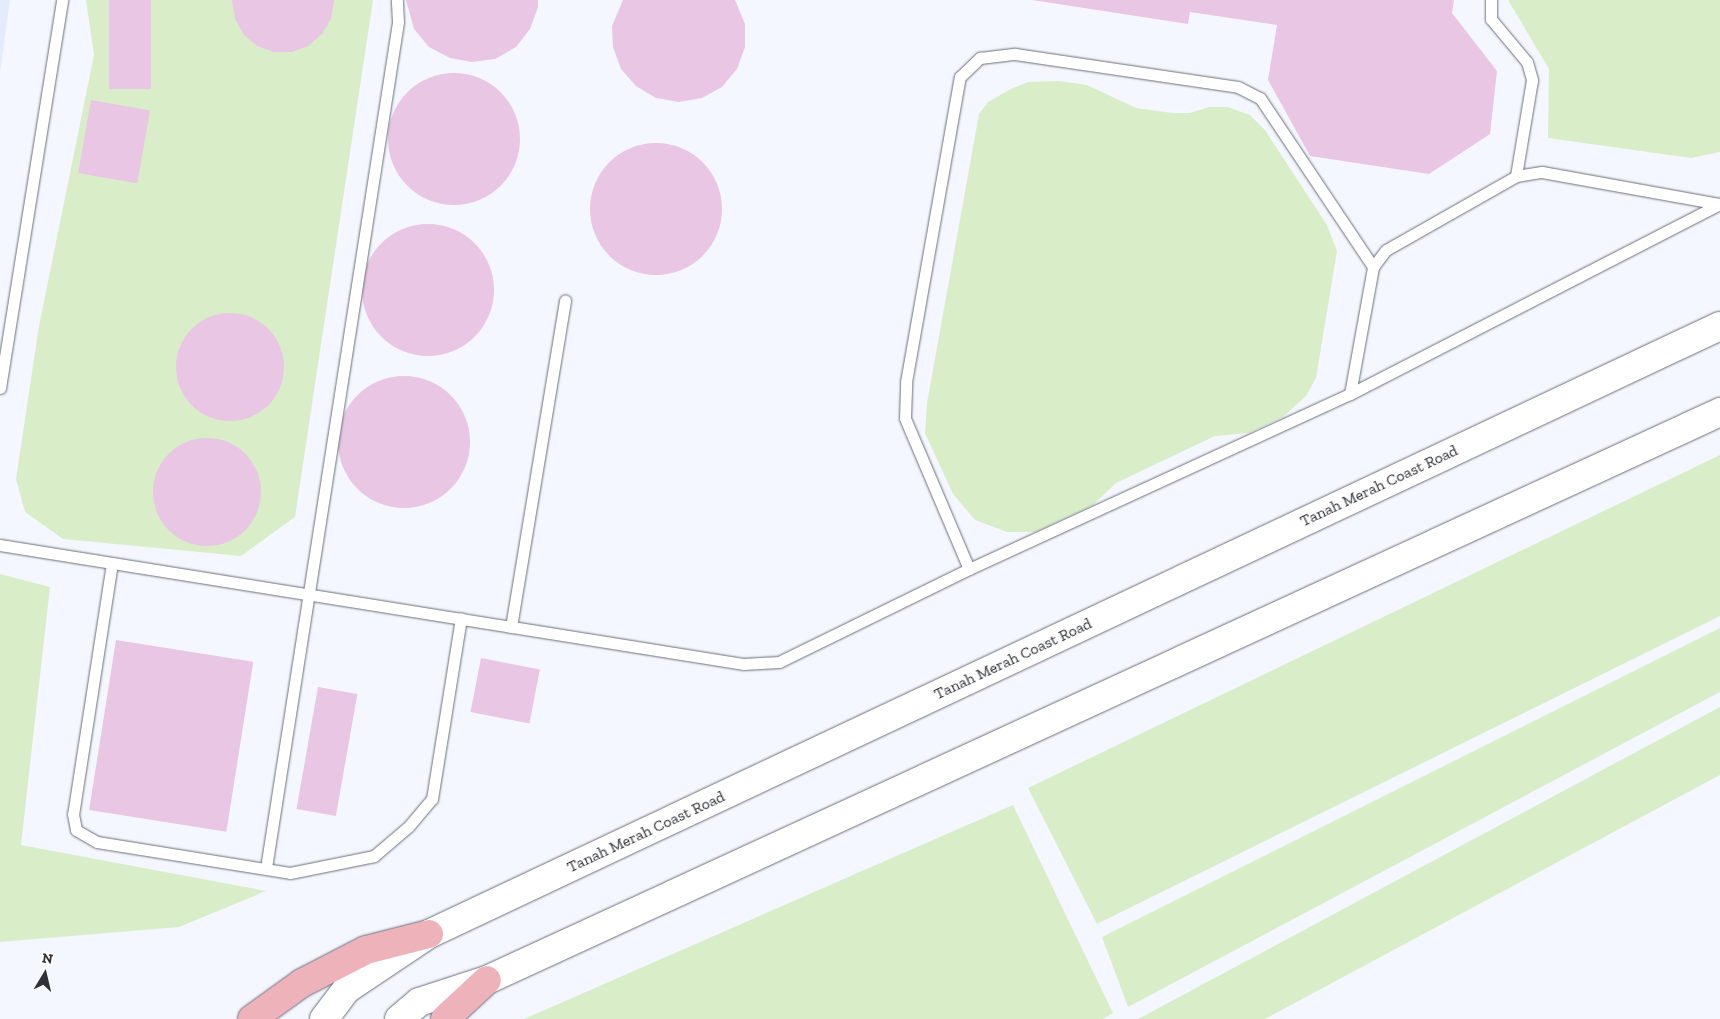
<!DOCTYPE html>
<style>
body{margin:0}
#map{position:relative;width:1720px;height:1019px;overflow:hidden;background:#f4f7ff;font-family:"Zilla Slab",serif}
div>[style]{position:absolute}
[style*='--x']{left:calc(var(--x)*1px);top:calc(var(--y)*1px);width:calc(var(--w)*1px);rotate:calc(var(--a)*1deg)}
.built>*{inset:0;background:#e4ebfb}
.green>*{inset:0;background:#daedc9}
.building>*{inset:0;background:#e8c6e4;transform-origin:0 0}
.round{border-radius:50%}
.roads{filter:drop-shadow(0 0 1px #6b6e76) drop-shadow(0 0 1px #6b6e76)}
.lane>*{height:11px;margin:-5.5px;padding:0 5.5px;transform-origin:5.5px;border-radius:5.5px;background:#fff}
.secondary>*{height:28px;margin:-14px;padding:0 14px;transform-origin:14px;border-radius:14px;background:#fff}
.primary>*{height:28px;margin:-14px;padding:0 14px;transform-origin:14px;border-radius:14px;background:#eeb2bb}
span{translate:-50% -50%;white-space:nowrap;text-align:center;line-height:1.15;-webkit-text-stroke:4.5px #fff;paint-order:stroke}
.street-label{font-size:16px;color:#2e3033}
.north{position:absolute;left:20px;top:949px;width:50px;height:50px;-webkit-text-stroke:4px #fff;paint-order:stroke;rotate:9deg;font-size:14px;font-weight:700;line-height:20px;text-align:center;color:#2e3033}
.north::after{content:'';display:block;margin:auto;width:18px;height:22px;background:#2e3033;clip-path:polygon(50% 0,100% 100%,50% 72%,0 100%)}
</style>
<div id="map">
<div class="built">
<i style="clip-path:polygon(0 0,10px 0,0 72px)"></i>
</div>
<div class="green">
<i style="clip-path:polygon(86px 0,373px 0,295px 517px,241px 556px,63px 539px,25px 512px,16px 479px,39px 326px,94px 55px)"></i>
<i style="clip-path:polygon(1508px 0,1720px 0,1720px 152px,1691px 158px,1548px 138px,1549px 69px)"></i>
<i style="clip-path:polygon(1059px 81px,1087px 85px,1136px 108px,1172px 113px,1190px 113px,1209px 107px,1228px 107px,1250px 115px,1265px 130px,1327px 225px,1337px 251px,1316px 378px,1306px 396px,1283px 417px,1249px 433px,1215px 436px,1116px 483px,1093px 505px,1035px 532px,1007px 532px,975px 520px,953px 494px,925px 433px,927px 403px,979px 114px,988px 102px,1011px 89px,1028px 82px)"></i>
<i style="clip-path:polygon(1720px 455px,1720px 616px,1097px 924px,1028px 788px)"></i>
<i style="clip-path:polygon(0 574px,50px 587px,21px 845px,266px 891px,179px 927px,0 942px)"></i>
<i style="clip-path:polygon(1720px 628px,1720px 692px,1128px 1007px,1102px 937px)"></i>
<i style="clip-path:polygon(1720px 707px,1720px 775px,1265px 1019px,1138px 1019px)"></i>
<i style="clip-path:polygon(1013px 805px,1113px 1013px,1103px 1019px,524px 1019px)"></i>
</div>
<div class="building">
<i style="left:109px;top:0;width:42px;height:89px"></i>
<i style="clip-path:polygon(232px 0,334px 0,334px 1px,331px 19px,322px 34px,308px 46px,292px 52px,274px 52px,257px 46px,244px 35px,235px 19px)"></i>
<i style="clip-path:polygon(406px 0,538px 0,538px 7px,530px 29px,516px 47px,495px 59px,472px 62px,450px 58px,429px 47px,414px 29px)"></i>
<i style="clip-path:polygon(623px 0,735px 0,745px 24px,745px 47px,737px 69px,722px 87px,702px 98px,679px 102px,656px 98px,636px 86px,621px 69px,613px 47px,612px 26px)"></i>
<i style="clip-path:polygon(1032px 0,1454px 0,1452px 13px,1497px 71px,1490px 134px,1429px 174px,1310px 156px,1268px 80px,1277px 25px,1190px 12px,1188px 24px)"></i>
<i class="round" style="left:388px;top:73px;width:132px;height:132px"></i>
<i style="left:91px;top:100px;width:60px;height:74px;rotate:10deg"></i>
<i class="round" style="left:590px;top:143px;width:132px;height:132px"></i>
<i class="round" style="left:362px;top:224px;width:132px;height:132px"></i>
<i class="round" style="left:176px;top:313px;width:108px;height:108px"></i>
<i class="round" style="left:338px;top:376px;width:132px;height:132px"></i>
<i class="round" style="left:153px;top:438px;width:108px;height:108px"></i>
<i style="left:116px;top:640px;width:139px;height:172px;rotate:9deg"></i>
<i style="left:481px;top:658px;width:60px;height:55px;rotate:11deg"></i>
<i style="left:318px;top:687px;width:40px;height:124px;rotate:10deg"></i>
</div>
<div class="roads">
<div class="lane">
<i style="--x:1491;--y:0;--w:19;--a:90"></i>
<i style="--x:1491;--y:19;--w:56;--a:50.1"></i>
<i style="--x:1527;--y:62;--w:19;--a:74"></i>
<i style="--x:1532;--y:80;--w:97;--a:99.5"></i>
<i style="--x:0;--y:388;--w:393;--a:-80.9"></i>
<i style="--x:1350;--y:394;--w:129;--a:-79.7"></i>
<i style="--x:1373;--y:267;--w:21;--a:-53"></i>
<i style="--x:1386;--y:250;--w:150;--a:-29.6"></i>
<i style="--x:1516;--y:176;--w:26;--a:-9"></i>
<i style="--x:1542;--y:172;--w:181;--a:10.2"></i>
<i style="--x:0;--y:545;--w:752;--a:9.1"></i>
<i style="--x:743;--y:664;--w:36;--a:-3"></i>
<i style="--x:779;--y:662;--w:212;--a:-26.1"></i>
<i style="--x:969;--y:569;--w:419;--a:-24.7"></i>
<i style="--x:1350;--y:394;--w:416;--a:-27.2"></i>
<i style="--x:112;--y:563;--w:254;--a:98.8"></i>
<i style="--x:73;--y:814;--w:16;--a:79"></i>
<i style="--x:76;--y:830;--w:24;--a:30"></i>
<i style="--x:97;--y:842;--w:195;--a:9.1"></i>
<i style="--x:290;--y:873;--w:86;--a:-11.4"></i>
<i style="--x:374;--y:856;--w:46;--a:-40.6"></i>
<i style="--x:409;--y:826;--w:35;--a:-50"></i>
<i style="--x:432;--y:799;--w:183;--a:-80.9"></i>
<i style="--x:969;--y:569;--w:164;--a:-113"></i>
<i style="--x:905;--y:418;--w:36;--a:-88"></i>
<i style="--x:906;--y:382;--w:310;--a:-80"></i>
<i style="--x:960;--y:77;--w:28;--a:-44"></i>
<i style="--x:980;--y:58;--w:35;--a:-7"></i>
<i style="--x:1015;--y:54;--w:225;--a:8.4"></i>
<i style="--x:1238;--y:87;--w:25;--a:27"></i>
<i style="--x:1260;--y:98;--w:203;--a:56.2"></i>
<i style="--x:511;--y:627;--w:331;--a:-80.6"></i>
<i style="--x:266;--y:868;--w:856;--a:-81.13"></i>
<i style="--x:398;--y:22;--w:22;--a:-93"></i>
</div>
<div class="secondary">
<i style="--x:324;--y:1019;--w:38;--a:-53"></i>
<i style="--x:347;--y:989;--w:99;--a:-33.9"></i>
<i style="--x:429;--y:934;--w:1427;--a:-25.22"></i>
<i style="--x:399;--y:1019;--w:26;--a:-40"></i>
<i style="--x:419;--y:1002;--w:71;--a:-17.9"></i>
<i style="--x:487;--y:980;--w:1358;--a:-24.73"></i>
</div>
<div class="primary">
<i style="--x:252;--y:1019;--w:62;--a:-35.8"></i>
<i style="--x:302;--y:983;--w:72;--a:-27.3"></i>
<i style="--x:366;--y:950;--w:65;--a:-14.3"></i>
<i style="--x:445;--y:1019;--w:57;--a:-42.9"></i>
</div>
</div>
<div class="street-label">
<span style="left:1379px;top:486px;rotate:-25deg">Tanah Merah Coast Road</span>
<span style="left:1013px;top:659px;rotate:-25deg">Tanah Merah Coast Road</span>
<span style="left:646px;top:832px;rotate:-25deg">Tanah Merah Coast Road</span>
</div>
<div class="north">N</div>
</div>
